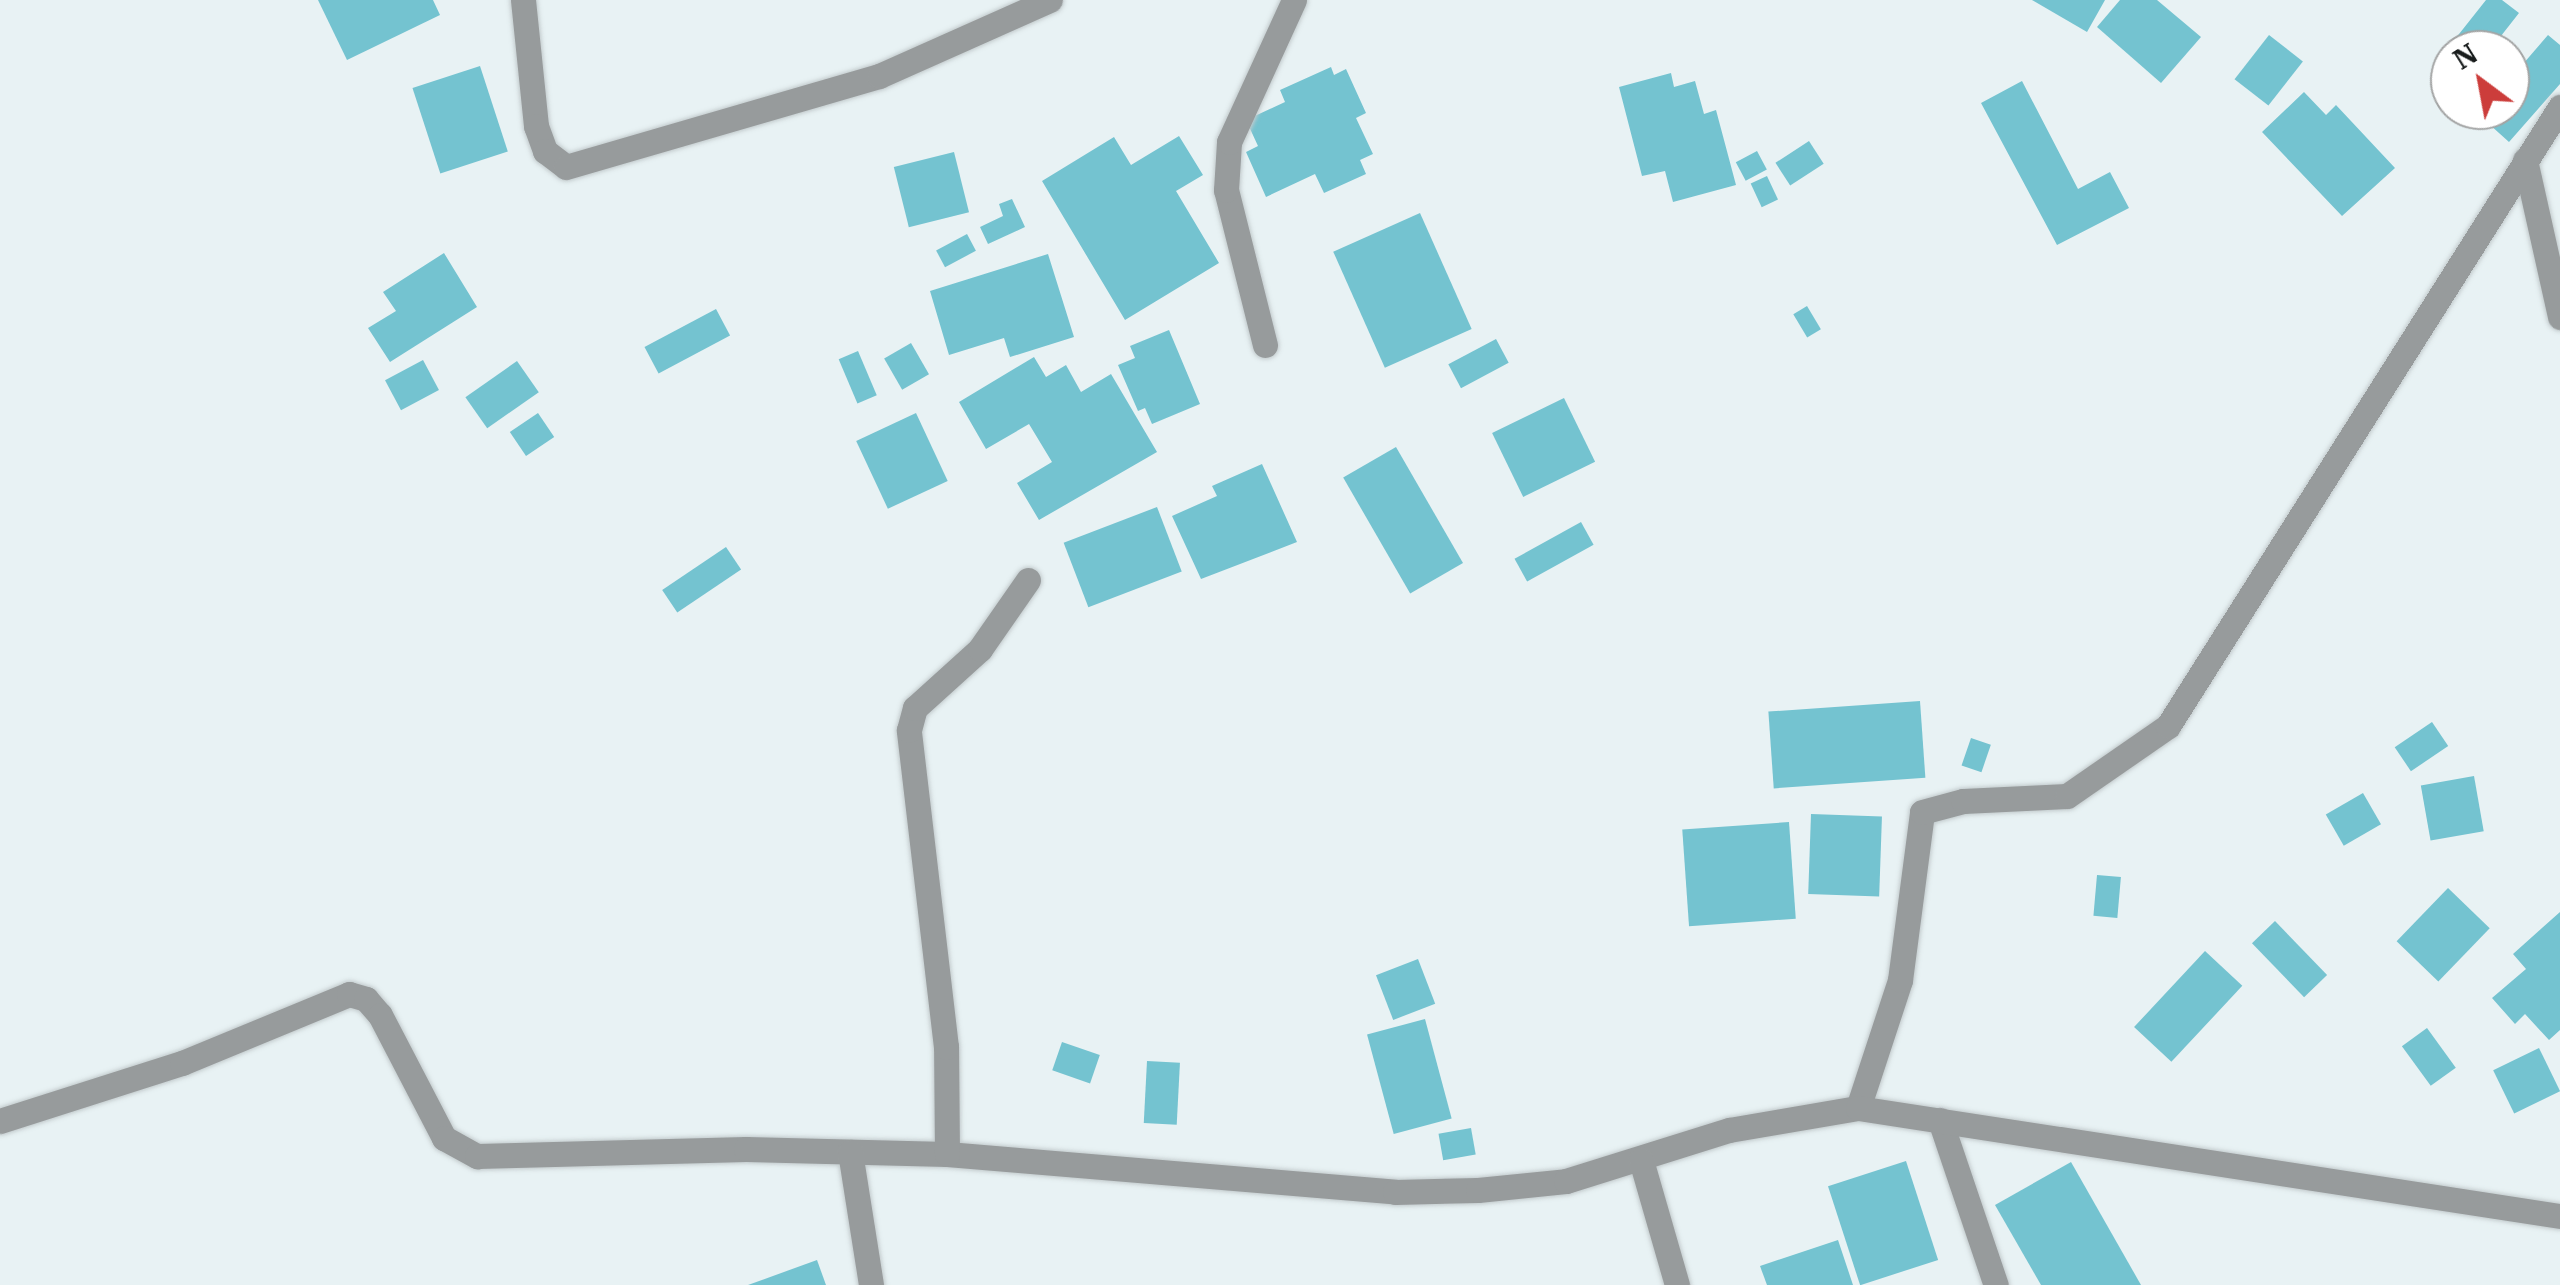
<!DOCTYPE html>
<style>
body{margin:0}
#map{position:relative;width:2560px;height:1285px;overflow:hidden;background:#e8f2f4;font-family:"IBM Plex Serif",serif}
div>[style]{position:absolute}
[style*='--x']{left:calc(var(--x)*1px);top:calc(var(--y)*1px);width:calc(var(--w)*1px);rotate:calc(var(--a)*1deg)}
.building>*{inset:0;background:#74c3d0;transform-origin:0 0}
.roads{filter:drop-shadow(0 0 2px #c3cbcd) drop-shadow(0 0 2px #c3cbcd)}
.minor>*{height:25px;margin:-12.5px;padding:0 12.5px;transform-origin:12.5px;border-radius:12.5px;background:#979b9c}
span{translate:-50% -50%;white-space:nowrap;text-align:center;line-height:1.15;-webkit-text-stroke:9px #fff;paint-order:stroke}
.north{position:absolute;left:2430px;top:30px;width:100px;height:100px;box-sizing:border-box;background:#fff;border:2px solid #a3a4a4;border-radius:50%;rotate:328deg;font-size:28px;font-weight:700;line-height:40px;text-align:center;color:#181c1c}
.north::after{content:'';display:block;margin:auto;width:35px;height:45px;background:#cc3d3b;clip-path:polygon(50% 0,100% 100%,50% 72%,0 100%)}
</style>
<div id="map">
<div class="building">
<i style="clip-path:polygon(318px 0,433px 0,440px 15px,347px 60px)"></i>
<i style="clip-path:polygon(2032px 0,2105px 0,2087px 32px)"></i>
<i style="clip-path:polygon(2120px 0,2157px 0,2201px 37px,2161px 83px,2097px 27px)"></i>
<i style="clip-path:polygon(2486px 0,2502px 0,2519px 13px,2490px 50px,2450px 50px,2450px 57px,2444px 53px)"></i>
<i style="left:2269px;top:35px;width:43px;height:56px;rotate:38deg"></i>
<i style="clip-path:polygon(2548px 35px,2560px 45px,2560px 84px,2509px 142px,2479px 115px,2510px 110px,2510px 79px)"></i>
<i style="left:480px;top:66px;width:90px;height:71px;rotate:72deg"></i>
<i style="clip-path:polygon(1331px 67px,1334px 75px,1346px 69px,1366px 113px,1356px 118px,1373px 154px,1360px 160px,1366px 174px,1324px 193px,1315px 174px,1266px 197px,1246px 152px,1258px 146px,1246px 120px,1285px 102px,1280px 90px)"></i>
<i style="clip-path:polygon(1671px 73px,1674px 87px,1695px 81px,1704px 114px,1716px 110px,1736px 185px,1673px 202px,1665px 171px,1642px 176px,1619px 87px)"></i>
<i style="clip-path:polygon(2022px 81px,2078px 189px,2110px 172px,2129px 208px,2057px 245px,1981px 103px)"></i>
<i style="clip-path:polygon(2304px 92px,2326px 115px,2336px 105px,2395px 168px,2342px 216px,2262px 132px)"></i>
<i style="clip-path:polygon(1179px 136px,1203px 175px,1176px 191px,1219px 263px,1125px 320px,1042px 181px,1114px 137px,1131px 165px)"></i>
<i style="left:1809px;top:141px;width:27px;height:40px;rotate:57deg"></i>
<i style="left:1757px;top:151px;width:21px;height:24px;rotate:62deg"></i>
<i style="left:954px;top:152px;width:62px;height:62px;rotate:76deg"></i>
<i style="left:1767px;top:176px;width:26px;height:18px;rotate:65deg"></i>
<i style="clip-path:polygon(1012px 199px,1025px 227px,988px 244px,980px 227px,1003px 216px,999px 204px)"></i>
<i style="left:1420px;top:213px;width:127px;height:95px;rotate:66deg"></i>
<i style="left:967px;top:234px;width:19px;height:35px;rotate:62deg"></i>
<i style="clip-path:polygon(444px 253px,477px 307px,390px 362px,368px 328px,396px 311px,383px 292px)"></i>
<i style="clip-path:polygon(1048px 254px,1074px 337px,1010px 357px,1004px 338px,949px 355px,930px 291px)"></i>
<i style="left:1807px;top:306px;width:27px;height:16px;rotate:59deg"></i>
<i style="left:716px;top:309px;width:30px;height:81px;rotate:62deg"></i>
<i style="clip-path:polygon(1169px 330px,1200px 404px,1152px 424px,1145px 408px,1138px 411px,1118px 365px,1135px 358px,1130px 346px)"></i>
<i style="left:1496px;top:339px;width:27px;height:54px;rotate:62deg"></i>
<i style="left:911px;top:343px;width:36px;height:31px;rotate:60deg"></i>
<i style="left:858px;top:351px;width:48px;height:21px;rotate:67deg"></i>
<i style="clip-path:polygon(1034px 357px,1046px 377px,1066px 365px,1081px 392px,1111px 374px,1157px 452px,1039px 520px,1017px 483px,1052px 462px,1029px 424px,986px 449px,959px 402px)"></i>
<i style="left:423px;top:360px;width:34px;height:43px;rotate:62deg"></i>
<i style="left:517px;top:361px;width:38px;height:63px;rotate:55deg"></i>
<i style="left:1564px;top:398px;width:71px;height:80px;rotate:64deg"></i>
<i style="left:538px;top:413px;width:29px;height:34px;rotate:56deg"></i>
<i style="left:916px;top:413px;width:75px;height:66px;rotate:65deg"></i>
<i style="left:1396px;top:447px;width:134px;height:61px;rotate:60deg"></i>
<i style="clip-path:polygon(1262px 464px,1297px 542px,1201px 579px,1172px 516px,1217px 496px,1212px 486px)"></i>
<i style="left:1157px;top:507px;width:69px;height:100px;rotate:69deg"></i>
<i style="left:1581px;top:522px;width:26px;height:76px;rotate:61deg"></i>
<i style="left:726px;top:547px;width:27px;height:77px;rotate:56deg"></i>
<i style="left:1920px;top:701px;width:77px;height:152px;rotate:86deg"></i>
<i style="left:2432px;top:722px;width:29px;height:45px;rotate:56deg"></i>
<i style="left:1971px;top:738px;width:21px;height:29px;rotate:19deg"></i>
<i style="left:2474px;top:776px;width:56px;height:54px;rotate:80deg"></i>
<i style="left:2363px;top:793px;width:36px;height:43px;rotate:60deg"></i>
<i style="left:1811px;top:814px;width:71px;height:80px;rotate:2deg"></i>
<i style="left:1789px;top:822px;width:97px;height:107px;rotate:86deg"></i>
<i style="left:2097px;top:875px;width:24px;height:41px;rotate:5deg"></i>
<i style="left:2448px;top:888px;width:58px;height:74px;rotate:44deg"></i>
<i style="clip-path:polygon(2560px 912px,2560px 1030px,2549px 1040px,2525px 1014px,2515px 1024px,2492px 998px,2526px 969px,2513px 954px)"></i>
<i style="left:2275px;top:921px;width:75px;height:32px;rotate:46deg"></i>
<i style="left:2205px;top:951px;width:51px;height:104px;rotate:43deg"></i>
<i style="left:1418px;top:959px;width:48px;height:45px;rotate:69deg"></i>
<i style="left:1425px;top:1019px;width:103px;height:60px;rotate:75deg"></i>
<i style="left:2427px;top:1028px;width:49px;height:31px;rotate:54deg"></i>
<i style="left:1062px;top:1042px;width:40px;height:30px;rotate:19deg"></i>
<i style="left:2539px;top:1048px;width:48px;height:51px;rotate:64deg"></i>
<i style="left:1147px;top:1061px;width:33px;height:62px;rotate:3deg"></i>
<i style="left:1471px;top:1128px;width:27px;height:33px;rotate:80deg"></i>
<i style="left:1906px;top:1161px;width:104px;height:82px;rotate:72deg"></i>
<i style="clip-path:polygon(2071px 1162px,2141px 1285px,2041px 1285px,1995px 1205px)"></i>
<i style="clip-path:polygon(1838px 1240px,1853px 1285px,1767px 1285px,1760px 1266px)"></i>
<i style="clip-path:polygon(817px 1260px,826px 1285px,748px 1285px)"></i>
</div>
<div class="roads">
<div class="minor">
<i style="--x:523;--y:0;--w:127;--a:84.1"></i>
<i style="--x:536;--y:126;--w:27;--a:70"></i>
<i style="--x:545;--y:151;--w:26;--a:37"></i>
<i style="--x:566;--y:167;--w:326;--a:-16.2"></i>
<i style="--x:879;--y:76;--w:187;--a:-24"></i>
<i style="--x:2525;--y:160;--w:161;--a:77.4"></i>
<i style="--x:1265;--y:345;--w:160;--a:-104.1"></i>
<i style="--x:1226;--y:190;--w:48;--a:-86.4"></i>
<i style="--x:1229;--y:142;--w:156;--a:-65.4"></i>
<i style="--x:1858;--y:1108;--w:135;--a:-71.8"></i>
<i style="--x:1900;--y:980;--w:169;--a:-82.5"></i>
<i style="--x:1922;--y:812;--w:42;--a:-15"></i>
<i style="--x:1963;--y:801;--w:104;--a:-2.8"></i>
<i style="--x:2067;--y:796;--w:123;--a:-34.7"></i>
<i style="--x:2168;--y:726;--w:733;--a:-57.65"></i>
<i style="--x:1940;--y:1120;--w:174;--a:71.3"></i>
<i style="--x:0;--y:1121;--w:191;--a:-17.7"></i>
<i style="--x:182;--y:1063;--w:181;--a:-22.4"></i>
<i style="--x:349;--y:994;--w:18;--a:16"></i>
<i style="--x:366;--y:999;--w:21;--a:49"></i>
<i style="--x:380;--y:1015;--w:139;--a:62.5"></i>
<i style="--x:444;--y:1138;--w:38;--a:29"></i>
<i style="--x:477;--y:1156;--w:269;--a:-1.5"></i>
<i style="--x:746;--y:1149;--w:201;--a:1.4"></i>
<i style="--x:947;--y:1154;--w:450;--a:4.8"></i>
<i style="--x:1395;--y:1192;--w:83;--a:-1.4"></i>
<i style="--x:1478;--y:1190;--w:88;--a:-5.8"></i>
<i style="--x:1566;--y:1181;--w:171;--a:-17.4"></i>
<i style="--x:1729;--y:1130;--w:131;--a:-9.7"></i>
<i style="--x:1858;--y:1108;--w:710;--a:8.75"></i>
<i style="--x:850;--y:1152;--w:135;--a:81"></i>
<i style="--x:947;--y:1154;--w:107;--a:-90.5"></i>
<i style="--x:946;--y:1047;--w:319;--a:-96.7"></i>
<i style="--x:909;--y:730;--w:23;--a:-75"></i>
<i style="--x:915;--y:708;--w:88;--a:-42.2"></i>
<i style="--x:980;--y:649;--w:84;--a:-55.2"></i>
<i style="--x:1641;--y:1160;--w:130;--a:73.9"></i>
</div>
</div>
<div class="north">N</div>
</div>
